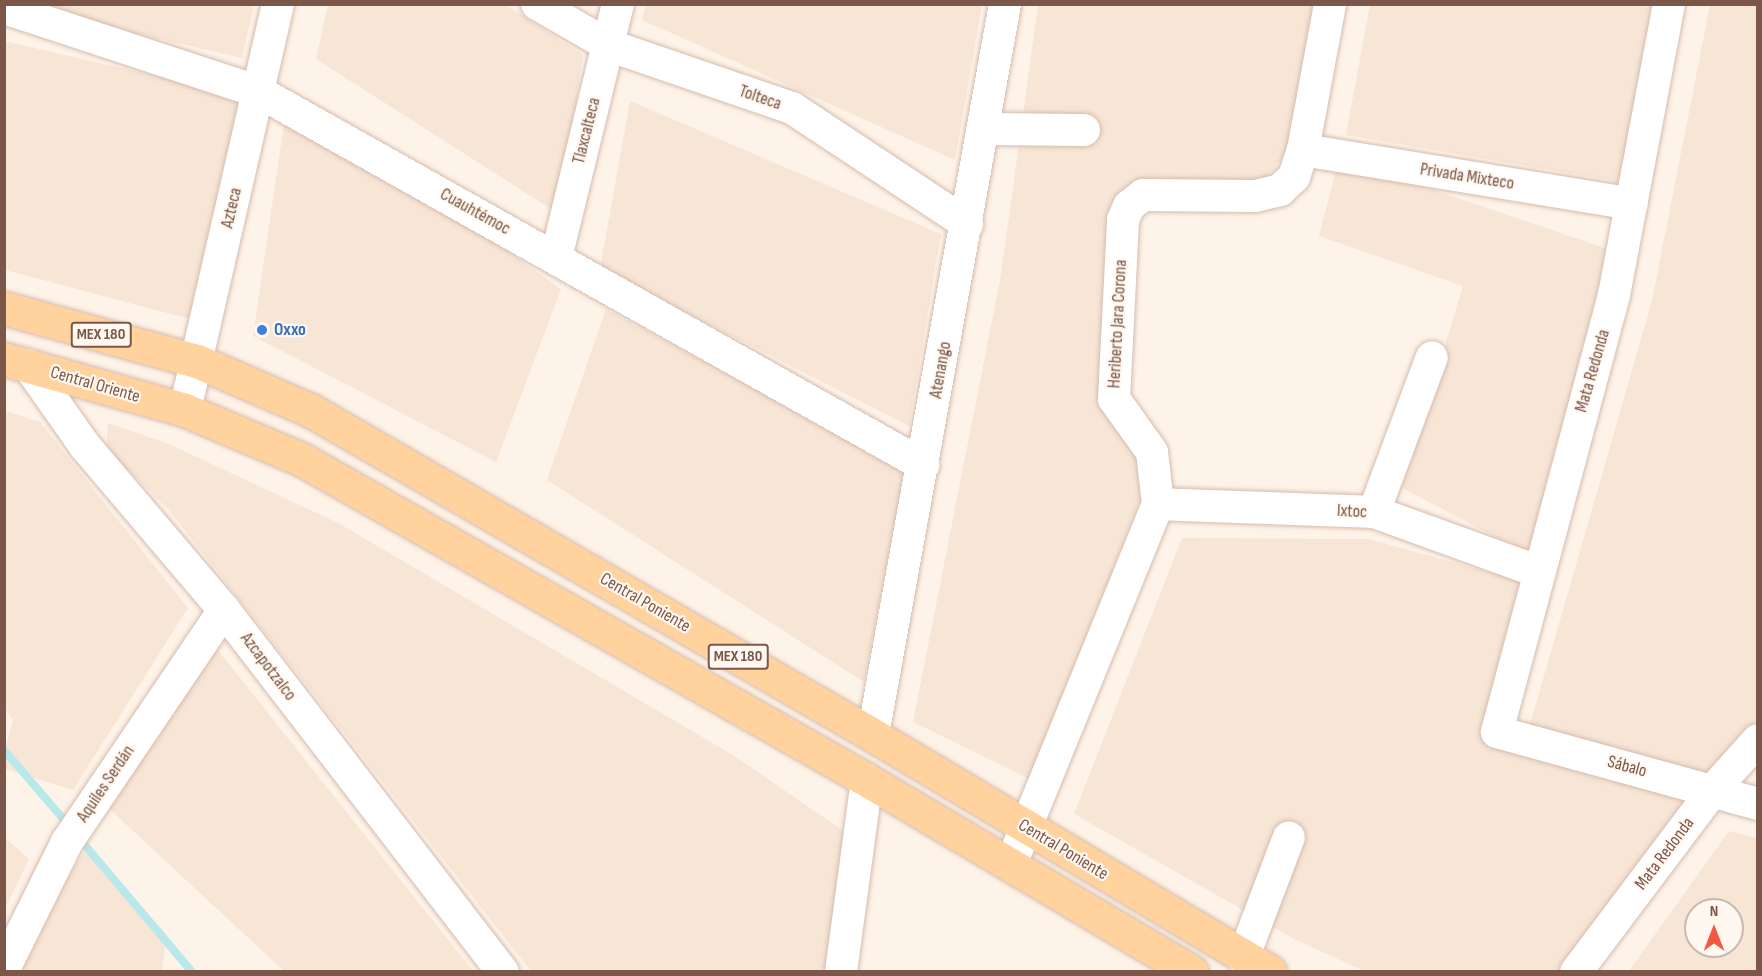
<!DOCTYPE html>
<meta charset="utf-8">
<style>
body{margin:0}
#map{position:relative;width:1762px;height:976px;overflow:hidden;background:#fef3e8;font-family:"Sofia Sans Condensed",sans-serif}
div>[style]{position:absolute}
[style*='--x']{left:calc(var(--x)*1px);top:calc(var(--y)*1px);width:calc(var(--w)*1px);rotate:calc(var(--a)*1deg)}
.residential>*{inset:0;background:#f7e5d5}
.stream>*{height:8px;margin:-4px;padding:0 4px;transform-origin:4px;border-radius:4px;background:#b9e8eb}
.roads{filter:drop-shadow(0 0 2px #d5bcae) drop-shadow(0 0 2px #d5bcae)}
.street>*{height:32px;margin:-16px;padding:0 16px;transform-origin:16px;border-radius:16px;background:#fff}
.primary>*{height:33px;margin:-16.5px;padding:0 16.5px;transform-origin:16.5px;border-radius:16.5px;background:#ffd29e}
.dots>*{width:16px;height:16px;translate:-50% -50%;box-sizing:border-box;border:3px solid #fff8f0;border-radius:50%}
span{translate:-50% -50%;white-space:nowrap;text-align:center;line-height:1.15;-webkit-text-stroke:4.5px #fff8f0;paint-order:stroke}
.shield-label span{padding:2px 4px;background:#fff8f0;border:2px solid;border-radius:4px;-webkit-text-stroke-width:0}
.shield-label{font-size:16px;color:#7c5648;font-weight:700}
.street-label{font-size:18px;color:#7c5648}
.shop-label{font-size:18px;color:#366cbe;font-weight:700}
.left{translate:0 -50%;text-align:left}
.frame{position:absolute;inset:0;border:6px solid #7c5648;pointer-events:none}
.north{position:absolute;left:1684px;top:898px;width:60px;height:60px;box-sizing:border-box;background:#fff8f0;border:2px solid #cbb7ad;border-radius:50%;rotate:0deg;font-size:16px;font-weight:700;line-height:24px;text-align:center;color:#7c5648}
.north::after{content:'';display:block;margin:auto;width:21px;height:27px;background:#f45841;clip-path:polygon(50% 0,100% 100%,50% 72%,0 100%)}
</style>
<div id="map">
<div class="residential">
<i style="clip-path:polygon(646px 4px,982px 5px,955px 160px,642px 20px)"></i>
<i style="clip-path:polygon(12px 5px,254px 5px,242px 58px)"></i>
<i style="clip-path:polygon(328px 5px,506px 5px,583px 55px,559px 214px,316px 59px)"></i>
<i style="clip-path:polygon(1038px 5px,1329px 5px,1309px 126px,1263px 182px,1118px 213px,1110px 378px,1155px 463px,1030px 779px,913px 722px,1001px 275px)"></i>
<i style="clip-path:polygon(1370px 5px,1663px 5px,1627px 183px,1346px 135px)"></i>
<i style="clip-path:polygon(1710px 5px,1757px 5px,1757px 734px,1720px 781px,1529px 728px,1652px 301px)"></i>
<i style="clip-path:polygon(4px 41px,243px 96px,190px 319px,5px 270px)"></i>
<i style="clip-path:polygon(630px 101px,941px 234px,909px 426px,600px 269px)"></i>
<i style="clip-path:polygon(286px 110px,350px 140px,561px 289px,496px 462px,253px 336px)"></i>
<i style="clip-path:polygon(1339px 158px,1608px 249px,1530px 555px,1402px 488px,1463px 286px,1319px 236px)"></i>
<i style="clip-path:polygon(606px 309px,905px 470px,864px 682px,547px 480px)"></i>
<i style="clip-path:polygon(5px 411px,40px 422px,188px 608px,73px 790px,5px 769px,5px 750px,13px 720px,4px 707px)"></i>
<i style="clip-path:polygon(108px 423px,169px 444px,340px 524px,733px 755px,848px 834px,824px 971px,531px 971px,169px 510px,106px 448px)"></i>
<i style="clip-path:polygon(1182px 538px,1369px 539px,1527px 583px,1504px 738px,1690px 793px,1563px 972px,1364px 971px,1296px 940px,1074px 814px)"></i>
<i style="clip-path:polygon(217px 649px,473px 971px,284px 971px,102px 802px)"></i>
<i style="clip-path:polygon(evenodd,1729px 831px,1757px 838px,1757px 971px,1629px 971px,1729px 831px,1696px 910px,1732px 910px,1732px 946px,1696px 946px,1696px 910px)"></i>
<i style="clip-path:polygon(5px 838px,29px 859px,5px 909px)"></i>
<i style="clip-path:polygon(87px 848px,167px 935px,162px 971px,15px 972px,40px 921px)"></i>
</div>
<div class="stream">
<i style="--x:4;--y:750;--w:101;--a:49.4"></i>
<i style="--x:78;--y:837;--w:177;--a:49.8"></i>
</div>
<div class="roads">
<div class="street">
<i style="--x:537;--y:4;--w:82;--a:30"></i>
<i style="--x:608;--y:45;--w:194;--a:18.9"></i>
<i style="--x:792;--y:108;--w:210;--a:33.5"></i>
<i style="--x:1669;--y:4;--w:296;--a:100.7"></i>
<i style="--x:1614;--y:295;--w:452;--a:105"></i>
<i style="--x:1497;--y:732;--w:271;--a:15.4"></i>
<i style="--x:4;--y:8;--w:268;--a:18.2"></i>
<i style="--x:259;--y:92;--w:762;--a:29.32"></i>
<i style="--x:985;--y:129;--w:99;--a:0.6"></i>
<i style="--x:1303;--y:150;--w:333;--a:9.3"></i>
<i style="--x:556;--y:258;--w:261;--a:-76.3"></i>
<i style="--x:28;--y:365;--w:99;--a:54.9"></i>
<i style="--x:85;--y:446;--w:215;--a:49.7"></i>
<i style="--x:224;--y:610;--w:457;--a:52.4"></i>
<i style="--x:185;--y:410;--w:417;--a:-77.1"></i>
<i style="--x:1158;--y:504;--w:216;--a:2.1"></i>
<i style="--x:1374;--y:512;--w:173;--a:19.9"></i>
<i style="--x:1374;--y:512;--w:165;--a:-69.5"></i>
<i style="--x:873;--y:735;--w:743;--a:-79.76"></i>
<i style="--x:1011;--y:864;--w:389;--a:-67.8"></i>
<i style="--x:1158;--y:504;--w:52;--a:-96.6"></i>
<i style="--x:1152;--y:452;--w:65;--a:-125.6"></i>
<i style="--x:1114;--y:399;--w:179;--a:-87.1"></i>
<i style="--x:1123;--y:220;--w:15;--a:-67"></i>
<i style="--x:1129;--y:206;--w:18;--a:-38"></i>
<i style="--x:1143;--y:195;--w:112;--a:0.5"></i>
<i style="--x:1255;--y:196;--w:26;--a:-13"></i>
<i style="--x:1280;--y:190;--w:19;--a:-43"></i>
<i style="--x:1294;--y:177;--w:28;--a:-72"></i>
<i style="--x:1303;--y:150;--w:148;--a:-79.5"></i>
<i style="--x:1243;--y:958;--w:129;--a:-69.2"></i>
<i style="--x:4;--y:969;--w:142;--a:-63.6"></i>
<i style="--x:67;--y:842;--w:280;--a:-55.9"></i>
<i style="--x:841;--y:972;--w:194;--a:-82.3"></i>
<i style="--x:1576;--y:972;--w:228;--a:-53"></i>
<i style="--x:1713;--y:790;--w:67;--a:-48"></i>
</div>
<div class="primary">
<i style="--x:4;--y:308;--w:200;--a:15.4"></i>
<i style="--x:197;--y:361;--w:125;--a:23.5"></i>
<i style="--x:312;--y:411;--w:648;--a:30.01"></i>
<i style="--x:873;--y:735;--w:462;--a:30.8"></i>
<i style="--x:4;--y:359;--w:188;--a:15.7"></i>
<i style="--x:185;--y:410;--w:126;--a:22.9"></i>
<i style="--x:301;--y:459;--w:651;--a:29.56"></i>
<i style="--x:867;--y:780;--w:377;--a:30.6"></i>
</div>
</div>
<div class="dots">
<i style="left:262px;top:330px;background:#3f7fe0"></i>
</div>
<div class="shield-label">
<span style="left:101px;top:335px">MEX 180</span>
<span style="left:738px;top:657px">MEX 180</span>
</div>
<div class="street-label">
<span style="left:760px;top:98px;rotate:19deg">Tolteca</span>
<span style="left:587px;top:131px;rotate:-76deg">Tlaxcalteca</span>
<span style="left:1467px;top:177px;rotate:9deg">Privada Mixteco</span>
<span style="left:232px;top:208px;rotate:-77deg">Azteca</span>
<span style="left:475px;top:212px;rotate:29deg">Cuauhtémoc</span>
<span style="left:1118px;top:324px;rotate:-87deg">Heriberto Jara Corona</span>
<span style="left:941px;top:370px;rotate:-80deg">Atenango</span>
<span style="left:1593px;top:371px;rotate:-74deg">Mata Redonda</span>
<span style="left:95px;top:385px;rotate:16deg">Central Oriente</span>
<span style="left:1352px;top:512px;rotate:3deg">Ixtoc</span>
<span style="left:645px;top:603px;rotate:30deg">Central Poniente</span>
<span style="left:268px;top:667px;rotate:53deg">Azcapotzalco</span>
<span style="left:1627px;top:767px;rotate:15deg">Sábalo</span>
<span style="left:106px;top:784px;rotate:-56deg">Aquiles Serdán</span>
<span style="left:1063px;top:850px;rotate:31deg">Central Poniente</span>
<span style="left:1665px;top:854px;rotate:-53deg">Mata Redonda</span>
</div>
<div class="shop-label">
<span class="left" style="left:274px;top:330px">Oxxo</span>
</div>
<div class="frame"></div>
<div class="north">N</div>
</div>
